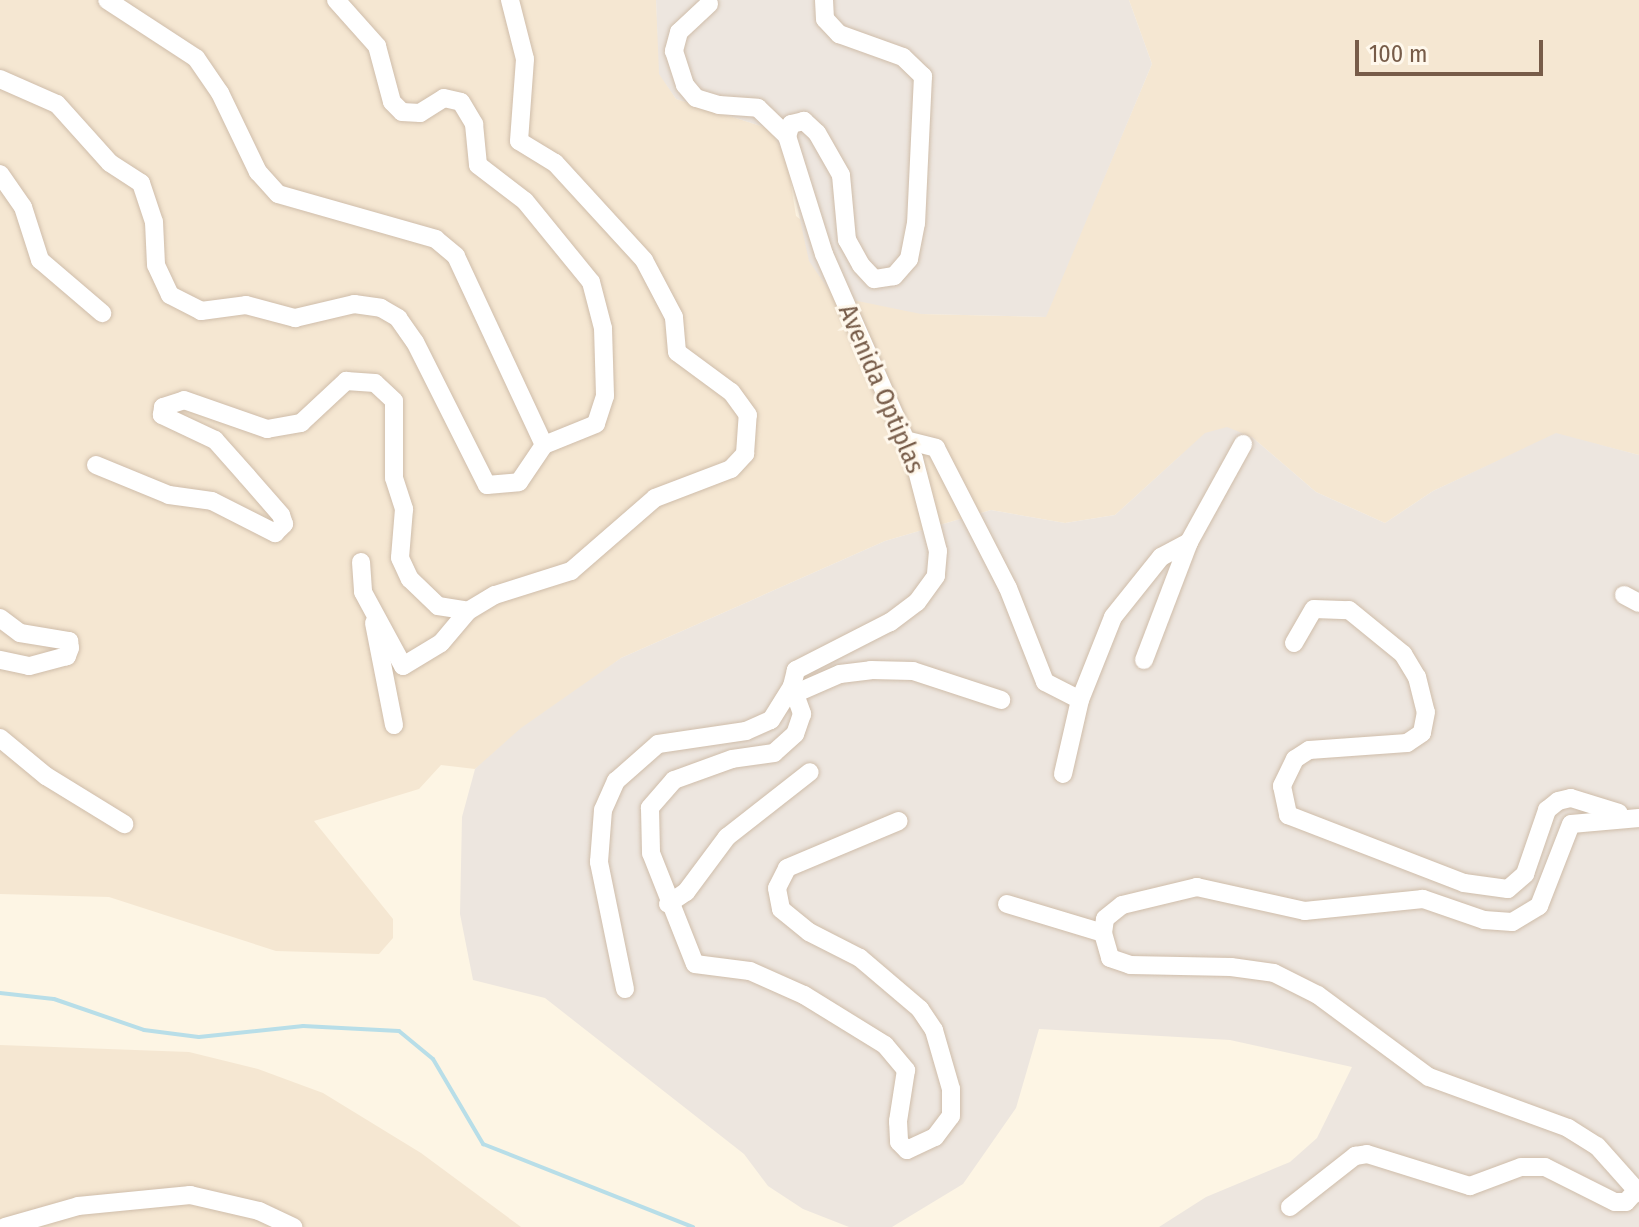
<!DOCTYPE html>
<style>
body{margin:0}
#map{position:relative;width:1639px;height:1227px;overflow:hidden;background:#fdf5e4;font-family:"Fira Sans Condensed",sans-serif}
div>[style]{position:absolute}
[style*='--x']{left:calc(var(--x)*1px);top:calc(var(--y)*1px);width:calc(var(--w)*1px);rotate:calc(var(--a)*1deg)}
.residential>*{inset:0;background:#f5e7d2}
.industrial>*{inset:0;background:#ede6df}
.stream>*{height:4px;margin:-2px;padding:0 2px;transform-origin:2px;border-radius:2px;background:#b8dee8}
.roads{filter:drop-shadow(0 0 2px #cfbdaa) drop-shadow(0 0 2px #cfbdaa)}
.minor>*{height:18px;margin:-9px;padding:0 9px;transform-origin:9px;border-radius:9px;background:#fff}
span{translate:-50% -50%;white-space:nowrap;text-align:center;line-height:1.15;-webkit-text-stroke:6px #fff8ec;paint-order:stroke}
.street-label{font-size:26px;color:#775c49}
.scale{position:absolute;left:1355px;top:40px;width:188px;height:36px;box-sizing:border-box;border:4px solid #775c49;border-top:0;padding-left:10px;font-size:24px;line-height:28px;white-space:nowrap;color:#775c49;-webkit-text-stroke:6px #fff8ec;paint-order:stroke}
</style>
<div id="map">
<div class="residential">
<i style="clip-path:polygon(0 0,656px 0,660px 74px,676px 99px,770px 129px,787px 159px,796px 216px,921px 314px,1045px 317px,1152px 64px,1129px 0,1639px 0,1639px 455px,1556px 434px,1433px 491px,1385px 523px,1316px 492px,1252px 437px,1180px 456px,1115px 515px,1065px 523px,991px 510px,885px 541px,621px 658px,475px 769px,441px 765px,419px 789px,314px 821px,393px 919px,393px 938px,379px 954px,276px 951px,109px 897px,0 894px)"></i>
<i style="clip-path:polygon(0 1045px,189px 1052px,258px 1069px,323px 1093px,421px 1153px,521px 1227px,0 1227px)"></i>
</div>
<div class="industrial">
<i style="clip-path:polygon(656px 0,1129px 0,1152px 64px,1046px 317px,921px 314px,833px 296px,809px 261px,787px 159px,770px 129px,676px 99px,659px 74px)"></i>
<i style="clip-path:polygon(1227px 427px,1252px 437px,1316px 492px,1385px 523px,1433px 491px,1556px 433px,1639px 455px,1639px 1227px,1159px 1227px,1206px 1197px,1290px 1162px,1317px 1138px,1352px 1067px,1230px 1040px,1039px 1029px,1016px 1108px,963px 1184px,892px 1227px,849px 1227px,803px 1209px,768px 1186px,744px 1154px,545px 998px,473px 980px,460px 914px,462px 817px,475px 769px,521px 728px,621px 658px,885px 541px,991px 510px,1065px 523px,1115px 515px,1205px 433px)"></i>
</div>
<div class="stream">
<i style="--x:0;--y:993;--w:54;--a:6.3"></i>
<i style="--x:54;--y:999;--w:95;--a:19"></i>
<i style="--x:144;--y:1030;--w:55;--a:7.3"></i>
<i style="--x:199;--y:1037;--w:105;--a:-6"></i>
<i style="--x:303;--y:1026;--w:96;--a:3"></i>
<i style="--x:399;--y:1031;--w:44;--a:39.5"></i>
<i style="--x:433;--y:1059;--w:99;--a:59.5"></i>
<i style="--x:483;--y:1144;--w:226;--a:21.6"></i>
</div>
<div class="roads">
<div class="minor">
<i style="--x:336;--y:0;--w:62;--a:48.3"></i>
<i style="--x:377;--y:46;--w:58;--a:75"></i>
<i style="--x:392;--y:102;--w:14;--a:45"></i>
<i style="--x:402;--y:112;--w:18;--a:3"></i>
<i style="--x:420;--y:113;--w:28;--a:-32"></i>
<i style="--x:444;--y:98;--w:17;--a:13"></i>
<i style="--x:461;--y:102;--w:26;--a:59"></i>
<i style="--x:474;--y:124;--w:41;--a:84.4"></i>
<i style="--x:478;--y:165;--w:59;--a:37.5"></i>
<i style="--x:525;--y:201;--w:104;--a:50.8"></i>
<i style="--x:591;--y:282;--w:48;--a:75.4"></i>
<i style="--x:603;--y:328;--w:68;--a:88.3"></i>
<i style="--x:605;--y:396;--w:29;--a:108"></i>
<i style="--x:596;--y:424;--w:56;--a:158"></i>
<i style="--x:824;--y:0;--w:19;--a:87"></i>
<i style="--x:825;--y:19;--w:21;--a:47"></i>
<i style="--x:839;--y:34;--w:68;--a:19.8"></i>
<i style="--x:903;--y:57;--w:28;--a:44"></i>
<i style="--x:923;--y:76;--w:147;--a:92.7"></i>
<i style="--x:916;--y:223;--w:37;--a:101"></i>
<i style="--x:909;--y:259;--w:23;--a:131"></i>
<i style="--x:894;--y:276;--w:20;--a:171"></i>
<i style="--x:874;--y:279;--w:19;--a:-133"></i>
<i style="--x:861;--y:265;--w:29;--a:-119"></i>
<i style="--x:847;--y:240;--w:65;--a:-95.3"></i>
<i style="--x:841;--y:175;--w:48;--a:-119.7"></i>
<i style="--x:817;--y:133;--w:18;--a:-137"></i>
<i style="--x:804;--y:121;--w:13;--a:167"></i>
<i style="--x:791;--y:124;--w:13;--a:108"></i>
<i style="--x:787;--y:136;--w:124;--a:72.6"></i>
<i style="--x:824;--y:254;--w:224;--a:66.3"></i>
<i style="--x:914;--y:459;--w:95;--a:75.4"></i>
<i style="--x:938;--y:551;--w:25;--a:95"></i>
<i style="--x:936;--y:576;--w:32;--a:126"></i>
<i style="--x:917;--y:602;--w:34;--a:143"></i>
<i style="--x:890;--y:622;--w:106;--a:152.9"></i>
<i style="--x:796;--y:670;--w:16;--a:104"></i>
<i style="--x:792;--y:686;--w:30;--a:70"></i>
<i style="--x:802;--y:714;--w:21;--a:109"></i>
<i style="--x:795;--y:734;--w:28;--a:138"></i>
<i style="--x:774;--y:753;--w:42;--a:171.9"></i>
<i style="--x:732;--y:759;--w:62;--a:160.1"></i>
<i style="--x:674;--y:780;--w:37;--a:131"></i>
<i style="--x:650;--y:808;--w:45;--a:88.7"></i>
<i style="--x:651;--y:853;--w:119;--a:68.4"></i>
<i style="--x:695;--y:964;--w:55;--a:7.3"></i>
<i style="--x:750;--y:971;--w:59;--a:24"></i>
<i style="--x:804;--y:995;--w:95;--a:31.7"></i>
<i style="--x:885;--y:1045;--w:33;--a:50"></i>
<i style="--x:906;--y:1070;--w:52;--a:98.9"></i>
<i style="--x:898;--y:1121;--w:21;--a:87"></i>
<i style="--x:899;--y:1142;--w:11;--a:45"></i>
<i style="--x:907;--y:1150;--w:31;--a:-25"></i>
<i style="--x:935;--y:1137;--w:26;--a:-53"></i>
<i style="--x:951;--y:1116;--w:27;--a:-90"></i>
<i style="--x:951;--y:1089;--w:61;--a:-106.1"></i>
<i style="--x:934;--y:1030;--w:25;--a:-124"></i>
<i style="--x:920;--y:1009;--w:79;--a:-139.6"></i>
<i style="--x:860;--y:958;--w:57;--a:-153"></i>
<i style="--x:809;--y:932;--w:36;--a:-141"></i>
<i style="--x:781;--y:909;--w:21;--a:-101"></i>
<i style="--x:777;--y:888;--w:22;--a:-63"></i>
<i style="--x:787;--y:868;--w:121;--a:-22.8"></i>
<i style="--x:709;--y:4;--w:41;--a:137"></i>
<i style="--x:679;--y:32;--w:20;--a:105"></i>
<i style="--x:674;--y:51;--w:36;--a:72"></i>
<i style="--x:685;--y:85;--w:17;--a:50"></i>
<i style="--x:696;--y:98;--w:24;--a:17"></i>
<i style="--x:719;--y:105;--w:39;--a:4"></i>
<i style="--x:758;--y:108;--w:40;--a:44"></i>
<i style="--x:0;--y:79;--w:62;--a:23.7"></i>
<i style="--x:57;--y:104;--w:79;--a:48.1"></i>
<i style="--x:110;--y:163;--w:37;--a:33"></i>
<i style="--x:141;--y:183;--w:41;--a:71.6"></i>
<i style="--x:154;--y:222;--w:43;--a:87.3"></i>
<i style="--x:156;--y:265;--w:33;--a:65"></i>
<i style="--x:170;--y:295;--w:35;--a:27"></i>
<i style="--x:201;--y:311;--w:45;--a:-7.6"></i>
<i style="--x:246;--y:305;--w:51;--a:14.9"></i>
<i style="--x:295;--y:318;--w:61;--a:-13.3"></i>
<i style="--x:354;--y:304;--w:27;--a:8"></i>
<i style="--x:381;--y:308;--w:20;--a:30"></i>
<i style="--x:398;--y:318;--w:29;--a:55"></i>
<i style="--x:415;--y:342;--w:160;--a:63.3"></i>
<i style="--x:487;--y:485;--w:32;--a:-5"></i>
<i style="--x:519;--y:482;--w:45;--a:-56"></i>
<i style="--x:544;--y:445;--w:208;--a:-115"></i>
<i style="--x:456;--y:256;--w:26;--a:-140"></i>
<i style="--x:436;--y:239;--w:164;--a:-164.1"></i>
<i style="--x:278;--y:194;--w:30;--a:-132"></i>
<i style="--x:258;--y:172;--w:88;--a:-115.7"></i>
<i style="--x:220;--y:93;--w:42;--a:-124.4"></i>
<i style="--x:196;--y:58;--w:106;--a:-146.9"></i>
<i style="--x:0;--y:174;--w:40;--a:55.1"></i>
<i style="--x:23;--y:207;--w:56;--a:72.2"></i>
<i style="--x:40;--y:260;--w:82;--a:40.5"></i>
<i style="--x:905;--y:440;--w:32;--a:14"></i>
<i style="--x:936;--y:448;--w:157;--a:62.8"></i>
<i style="--x:1008;--y:588;--w:101;--a:68.5"></i>
<i style="--x:1045;--y:682;--w:39;--a:27"></i>
<i style="--x:96;--y:465;--w:79;--a:22.3"></i>
<i style="--x:169;--y:495;--w:43;--a:7.9"></i>
<i style="--x:212;--y:501;--w:71;--a:26.9"></i>
<i style="--x:275;--y:533;--w:13;--a:-45"></i>
<i style="--x:284;--y:524;--w:9;--a:-108"></i>
<i style="--x:281;--y:515;--w:52;--a:-131.1"></i>
<i style="--x:247;--y:476;--w:48;--a:-131.6"></i>
<i style="--x:215;--y:440;--w:59;--a:-154.7"></i>
<i style="--x:162;--y:415;--w:8;--a:-83"></i>
<i style="--x:163;--y:407;--w:22;--a:-18"></i>
<i style="--x:184;--y:400;--w:88;--a:19.3"></i>
<i style="--x:267;--y:429;--w:35;--a:-10"></i>
<i style="--x:301;--y:423;--w:62;--a:-43"></i>
<i style="--x:346;--y:381;--w:29;--a:4"></i>
<i style="--x:375;--y:383;--w:26;--a:43"></i>
<i style="--x:394;--y:401;--w:77;--a:90"></i>
<i style="--x:394;--y:478;--w:33;--a:72"></i>
<i style="--x:404;--y:509;--w:49;--a:94.7"></i>
<i style="--x:400;--y:558;--w:23;--a:65"></i>
<i style="--x:410;--y:579;--w:39;--a:44"></i>
<i style="--x:438;--y:606;--w:30;--a:9"></i>
<i style="--x:361;--y:562;--w:30;--a:86"></i>
<i style="--x:363;--y:592;--w:84;--a:61.6"></i>
<i style="--x:403;--y:666;--w:44;--a:-31.2"></i>
<i style="--x:441;--y:643;--w:42;--a:-49.8"></i>
<i style="--x:468;--y:611;--w:31;--a:-31"></i>
<i style="--x:495;--y:595;--w:80;--a:-17.5"></i>
<i style="--x:571;--y:571;--w:111;--a:-41"></i>
<i style="--x:655;--y:498;--w:81;--a:-20.9"></i>
<i style="--x:731;--y:469;--w:21;--a:-47"></i>
<i style="--x:745;--y:454;--w:39;--a:-86"></i>
<i style="--x:748;--y:415;--w:29;--a:-126"></i>
<i style="--x:731;--y:392;--w:67;--a:-143.5"></i>
<i style="--x:677;--y:352;--w:35;--a:-95"></i>
<i style="--x:674;--y:317;--w:64;--a:-117.8"></i>
<i style="--x:644;--y:260;--w:132;--a:-132.5"></i>
<i style="--x:555;--y:163;--w:42;--a:-148.6"></i>
<i style="--x:519;--y:141;--w:82;--a:-85.8"></i>
<i style="--x:525;--y:59;--w:61;--a:-104.3"></i>
<i style="--x:1624;--y:595;--w:17;--a:28"></i>
<i style="--x:0;--y:618;--w:25;--a:37"></i>
<i style="--x:20;--y:633;--w:50;--a:9.3"></i>
<i style="--x:69;--y:641;--w:7;--a:82"></i>
<i style="--x:70;--y:648;--w:9;--a:111"></i>
<i style="--x:67;--y:656;--w:39;--a:165"></i>
<i style="--x:29;--y:666;--w:30;--a:-168"></i>
<i style="--x:374;--y:623;--w:104;--a:78.9"></i>
<i style="--x:1294;--y:643;--w:39;--a:-60"></i>
<i style="--x:1314;--y:609;--w:35;--a:2"></i>
<i style="--x:1349;--y:610;--w:70;--a:39.2"></i>
<i style="--x:1403;--y:654;--w:27;--a:59"></i>
<i style="--x:1417;--y:677;--w:36;--a:76"></i>
<i style="--x:1426;--y:712;--w:21;--a:101"></i>
<i style="--x:1422;--y:733;--w:18;--a:146"></i>
<i style="--x:1407;--y:743;--w:98;--a:175.9"></i>
<i style="--x:1309;--y:750;--w:17;--a:147"></i>
<i style="--x:1295;--y:759;--w:30;--a:116"></i>
<i style="--x:1282;--y:786;--w:30;--a:78"></i>
<i style="--x:1288;--y:815;--w:189;--a:21.1"></i>
<i style="--x:1464;--y:883;--w:44;--a:7.8"></i>
<i style="--x:1508;--y:889;--w:23;--a:-41"></i>
<i style="--x:1525;--y:874;--w:68;--a:-71"></i>
<i style="--x:1547;--y:810;--w:14;--a:-39"></i>
<i style="--x:1558;--y:801;--w:13;--a:-13"></i>
<i style="--x:1571;--y:798;--w:50;--a:17.4"></i>
<i style="--x:1144;--y:660;--w:126;--a:-69.1"></i>
<i style="--x:1189;--y:542;--w:112;--a:-61.1"></i>
<i style="--x:794;--y:694;--w:50;--a:-23.5"></i>
<i style="--x:840;--y:674;--w:31;--a:-7"></i>
<i style="--x:871;--y:670;--w:42;--a:1.4"></i>
<i style="--x:913;--y:671;--w:93;--a:18.2"></i>
<i style="--x:0;--y:738;--w:60;--a:39.6"></i>
<i style="--x:46;--y:776;--w:92;--a:31.6"></i>
<i style="--x:1063;--y:774;--w:76;--a:-77.1"></i>
<i style="--x:1080;--y:700;--w:89;--a:-68.3"></i>
<i style="--x:1113;--y:617;--w:77;--a:-51.3"></i>
<i style="--x:1161;--y:557;--w:32;--a:-28"></i>
<i style="--x:1639;--y:818;--w:68;--a:175"></i>
<i style="--x:1571;--y:824;--w:88;--a:111.3"></i>
<i style="--x:1539;--y:906;--w:31;--a:149"></i>
<i style="--x:1512;--y:922;--w:28;--a:-176"></i>
<i style="--x:1484;--y:920;--w:65;--a:-161"></i>
<i style="--x:1423;--y:899;--w:119;--a:174.2"></i>
<i style="--x:1305;--y:911;--w:111;--a:-167.5"></i>
<i style="--x:1197;--y:887;--w:77;--a:166.5"></i>
<i style="--x:1122;--y:905;--w:22;--a:141"></i>
<i style="--x:1105;--y:919;--w:14;--a:98"></i>
<i style="--x:1103;--y:933;--w:26;--a:74"></i>
<i style="--x:1110;--y:958;--w:21;--a:19"></i>
<i style="--x:1130;--y:965;--w:101;--a:1.1"></i>
<i style="--x:1231;--y:967;--w:43;--a:7.9"></i>
<i style="--x:1274;--y:973;--w:49;--a:26.6"></i>
<i style="--x:1318;--y:995;--w:138;--a:36.5"></i>
<i style="--x:1429;--y:1077;--w:148;--a:20.1"></i>
<i style="--x:1568;--y:1128;--w:34;--a:32"></i>
<i style="--x:1597;--y:1146;--w:63;--a:48.2"></i>
<i style="--x:668;--y:904;--w:22;--a:-34"></i>
<i style="--x:686;--y:892;--w:69;--a:-53.3"></i>
<i style="--x:727;--y:837;--w:105;--a:-38.1"></i>
<i style="--x:1007;--y:904;--w:100;--a:16.8"></i>
<i style="--x:625;--y:989;--w:130;--a:-101.6"></i>
<i style="--x:599;--y:862;--w:52;--a:-85.6"></i>
<i style="--x:603;--y:810;--w:32;--a:-66"></i>
<i style="--x:616;--y:781;--w:56;--a:-41.4"></i>
<i style="--x:658;--y:744;--w:89;--a:-8.4"></i>
<i style="--x:746;--y:731;--w:27;--a:-24"></i>
<i style="--x:771;--y:720;--w:40;--a:-58"></i>
<i style="--x:1290;--y:1207;--w:83;--a:-38.1"></i>
<i style="--x:1355;--y:1156;--w:12;--a:-9"></i>
<i style="--x:1367;--y:1154;--w:108;--a:17.3"></i>
<i style="--x:1470;--y:1186;--w:54;--a:-20.4"></i>
<i style="--x:1521;--y:1167;--w:24;--a:0"></i>
<i style="--x:1545;--y:1167;--w:78;--a:26.6"></i>
<i style="--x:1615;--y:1202;--w:11;--a:0"></i>
<i style="--x:1626;--y:1202;--w:15;--a:-48"></i>
<i style="--x:5;--y:1227;--w:76;--a:-16"></i>
<i style="--x:78;--y:1206;--w:113;--a:-5.6"></i>
<i style="--x:190;--y:1195;--w:71;--a:13.1"></i>
<i style="--x:259;--y:1211;--w:38;--a:25"></i>
</div>
</div>
<div class="street-label">
<span style="left:881px;top:389px;rotate:67deg">Avenida Optiplas</span>
</div>
<div class="scale">100 m</div>
</div>
